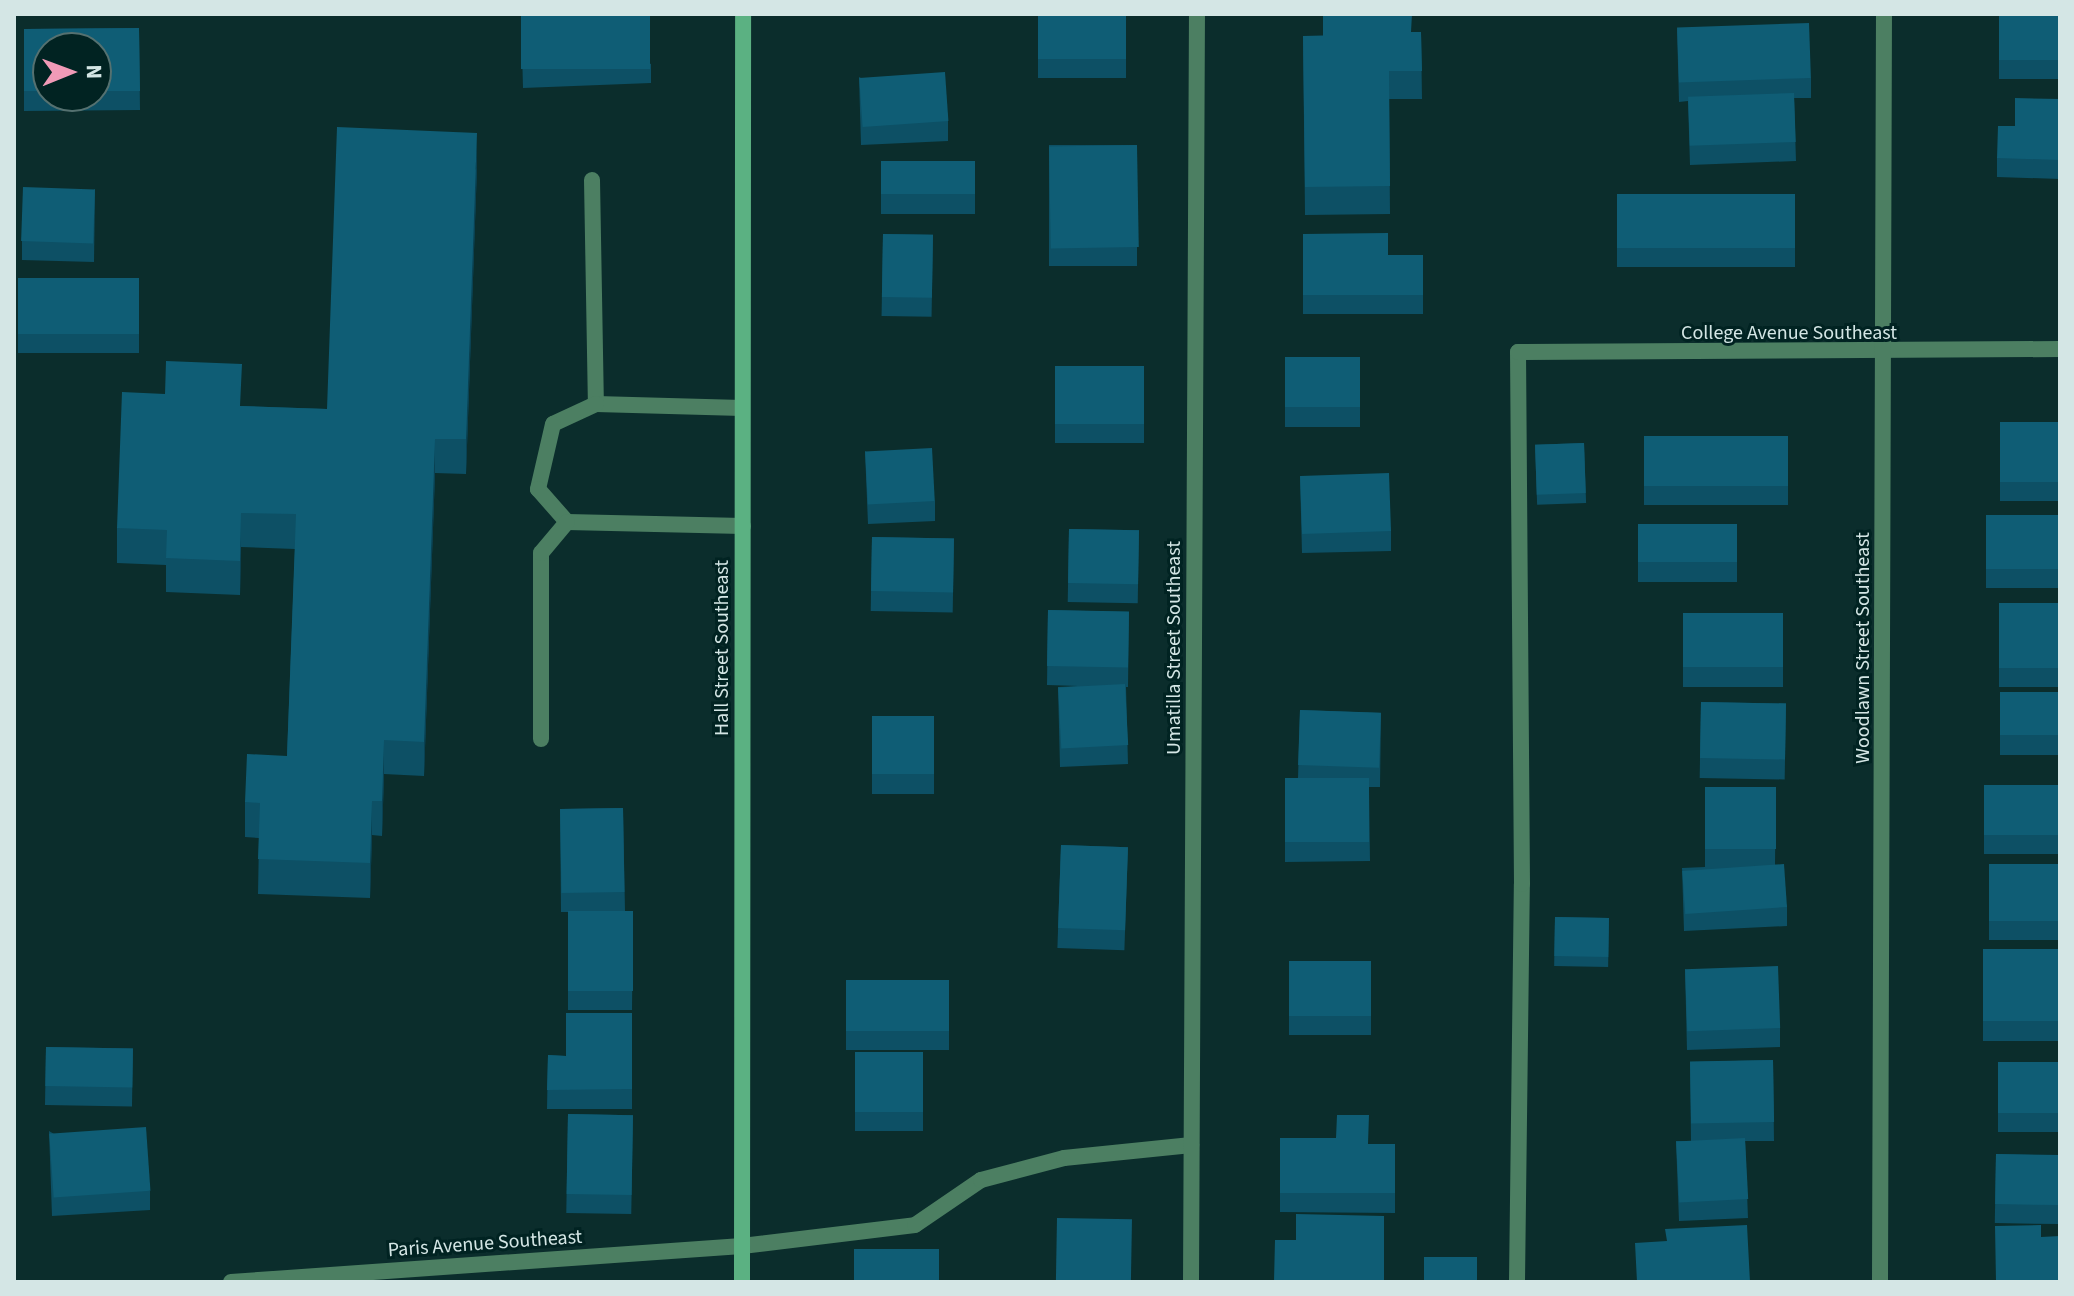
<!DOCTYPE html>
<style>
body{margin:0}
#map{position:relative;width:2074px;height:1296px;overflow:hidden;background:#0b2d2c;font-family:"Source Sans 3",sans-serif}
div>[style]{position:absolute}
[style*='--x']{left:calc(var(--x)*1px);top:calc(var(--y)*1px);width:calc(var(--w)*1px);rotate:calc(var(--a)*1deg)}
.lane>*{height:16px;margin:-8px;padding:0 8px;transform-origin:8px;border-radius:8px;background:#4c7f62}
.street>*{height:16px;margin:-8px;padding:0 8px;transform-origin:8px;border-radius:8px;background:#4c7f62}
.secondary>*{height:16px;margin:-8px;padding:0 8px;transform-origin:8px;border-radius:8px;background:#5bb182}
.wall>*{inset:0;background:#0d5065;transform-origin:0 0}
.shaded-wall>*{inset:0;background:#0a4152}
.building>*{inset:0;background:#0f5d75;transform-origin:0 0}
span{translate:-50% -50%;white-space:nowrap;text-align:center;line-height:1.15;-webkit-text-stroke:6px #012322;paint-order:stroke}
.street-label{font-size:20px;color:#d4e6e5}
.frame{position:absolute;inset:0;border:16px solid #d4e6e5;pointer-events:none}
.north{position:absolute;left:32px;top:32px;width:80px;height:80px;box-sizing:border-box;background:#012322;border:2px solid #557170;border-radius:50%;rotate:89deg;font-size:22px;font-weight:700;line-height:32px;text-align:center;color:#d4e6e5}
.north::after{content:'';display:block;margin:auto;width:28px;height:36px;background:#f09ab7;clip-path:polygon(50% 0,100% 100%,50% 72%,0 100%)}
</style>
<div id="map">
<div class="lane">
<i style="--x:592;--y:180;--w:224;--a:89"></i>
<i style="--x:742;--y:408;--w:146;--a:-178.4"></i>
<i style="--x:596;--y:404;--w:47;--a:155.1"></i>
<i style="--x:553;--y:424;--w:67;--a:103"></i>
<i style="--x:538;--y:489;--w:44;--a:48.7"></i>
<i style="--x:567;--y:522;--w:176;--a:1.3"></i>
<i style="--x:541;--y:739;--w:186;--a:-90"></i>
<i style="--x:541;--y:553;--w:40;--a:-50"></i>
<i style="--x:742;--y:1246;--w:174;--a:-6.9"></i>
<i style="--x:915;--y:1225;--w:80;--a:-34.3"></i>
<i style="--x:981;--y:1180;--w:86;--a:-14.8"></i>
<i style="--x:1064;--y:1158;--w:128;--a:-5.8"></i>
<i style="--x:1517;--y:1282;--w:398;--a:-89.3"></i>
<i style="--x:1522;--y:884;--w:532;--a:-90.43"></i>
</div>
<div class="street">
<i style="--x:1518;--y:352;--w:542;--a:-0.32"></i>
<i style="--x:231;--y:1282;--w:512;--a:-4.03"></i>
<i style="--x:1191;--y:1282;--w:1268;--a:-89.73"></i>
<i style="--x:1880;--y:1282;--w:1268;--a:-89.82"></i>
</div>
<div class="secondary">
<i style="--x:742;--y:1282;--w:1268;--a:-89.95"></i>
</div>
<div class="wall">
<i style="clip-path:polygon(521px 14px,651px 64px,651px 83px,523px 88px)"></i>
<i style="left:1038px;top:14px;width:88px;height:64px"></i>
<i style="left:1999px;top:14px;width:61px;height:65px"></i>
<i style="clip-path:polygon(evenodd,139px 28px,140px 110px,24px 111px,24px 29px,139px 28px,48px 48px,96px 48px,96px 96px,48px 96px,48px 48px)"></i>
<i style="clip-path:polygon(1677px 28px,1811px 78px,1811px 98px,1794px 98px,1796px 161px,1690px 165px,1688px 101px,1679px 102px)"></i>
<i style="clip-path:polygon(1421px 32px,1422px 99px,1389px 99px,1390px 214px,1305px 215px,1303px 36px)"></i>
<i style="clip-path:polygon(859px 77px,948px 121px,948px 141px,861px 145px)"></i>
<i style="clip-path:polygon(2060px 99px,2060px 179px,1997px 177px,1997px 158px,2015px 126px)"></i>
<i style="left:1137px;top:145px;width:121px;height:88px;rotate:90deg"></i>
<i style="left:975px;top:161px;width:53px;height:94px;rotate:90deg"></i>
<i style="clip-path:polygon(477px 167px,466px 474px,435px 473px,424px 776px,384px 774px,382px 836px,372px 835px,370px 898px,258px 894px,259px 838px,245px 837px,245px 802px,287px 756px,295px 549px,241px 547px,240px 595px,166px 592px,166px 565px,117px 563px,117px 528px,242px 406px,327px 409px)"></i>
<i style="clip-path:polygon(95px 189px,94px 262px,22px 260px,22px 241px)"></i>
<i style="left:1795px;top:194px;width:73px;height:178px;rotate:90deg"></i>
<i style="left:883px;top:234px;width:50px;height:82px;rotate:1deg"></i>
<i style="clip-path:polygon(1303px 234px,1388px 255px,1423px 255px,1423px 314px,1303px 314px)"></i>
<i style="left:18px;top:278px;width:121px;height:75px"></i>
<i style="left:1285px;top:357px;width:75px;height:70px"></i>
<i style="left:1055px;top:366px;width:89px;height:77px"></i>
<i style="left:2000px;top:422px;width:60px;height:79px"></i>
<i style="left:1788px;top:436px;width:69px;height:144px;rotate:90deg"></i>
<i style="left:1584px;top:443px;width:60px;height:49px;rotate:88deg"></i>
<i style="clip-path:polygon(865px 451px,935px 501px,935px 521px,868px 524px)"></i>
<i style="clip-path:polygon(1300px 476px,1391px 531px,1391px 551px,1302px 553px)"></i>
<i style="left:2060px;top:515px;width:73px;height:74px;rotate:90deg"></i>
<i style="left:1737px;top:524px;width:58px;height:99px;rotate:90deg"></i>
<i style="left:1069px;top:529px;width:70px;height:73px;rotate:1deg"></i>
<i style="left:872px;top:537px;width:82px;height:74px;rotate:1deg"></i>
<i style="left:1999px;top:603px;width:61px;height:84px"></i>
<i style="clip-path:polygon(1048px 610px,1129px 612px,1128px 687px,1126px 687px,1128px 764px,1060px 767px,1058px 687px,1078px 686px,1047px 685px)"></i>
<i style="left:1683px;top:613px;width:100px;height:74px"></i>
<i style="left:2000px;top:692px;width:60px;height:63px"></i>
<i style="left:1701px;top:702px;width:85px;height:76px;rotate:1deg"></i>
<i style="clip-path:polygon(1300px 710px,1381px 713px,1380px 787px,1369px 787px,1370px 861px,1285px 862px,1285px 778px,1298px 778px)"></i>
<i style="left:872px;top:716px;width:62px;height:78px"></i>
<i style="left:1984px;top:785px;width:76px;height:69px"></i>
<i style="clip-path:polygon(1705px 787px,1776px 787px,1775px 864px,1787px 907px,1787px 926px,1684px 931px,1682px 868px,1705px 867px)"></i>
<i style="clip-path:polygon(623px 808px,625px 911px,633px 911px,632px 1010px,568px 1010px,568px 912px,561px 912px,560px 809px)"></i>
<i style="left:1061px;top:845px;width:67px;height:103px;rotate:2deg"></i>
<i style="left:1989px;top:864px;width:71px;height:76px"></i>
<i style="left:1555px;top:917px;width:54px;height:49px;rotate:1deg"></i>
<i style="left:1983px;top:949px;width:77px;height:92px"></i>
<i style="left:1371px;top:961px;width:74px;height:82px;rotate:90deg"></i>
<i style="clip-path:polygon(1685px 969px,1780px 1028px,1780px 1047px,1687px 1050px)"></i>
<i style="left:949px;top:980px;width:70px;height:103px;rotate:90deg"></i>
<i style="clip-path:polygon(632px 1013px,632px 1109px,547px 1109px,548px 1055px,566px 1056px)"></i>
<i style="left:46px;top:1047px;width:87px;height:58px;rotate:1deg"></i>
<i style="left:855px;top:1052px;width:68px;height:79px"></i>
<i style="clip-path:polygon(1773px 1060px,1774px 1141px,1745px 1141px,1748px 1218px,1679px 1221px,1676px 1141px,1691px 1141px,1690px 1062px)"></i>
<i style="left:1998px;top:1062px;width:62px;height:70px"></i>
<i style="left:568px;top:1114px;width:65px;height:99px;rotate:1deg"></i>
<i style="clip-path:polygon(49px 1131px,150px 1191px,150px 1210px,52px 1216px)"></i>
<i style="clip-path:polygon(1280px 1138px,1369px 1144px,1395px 1144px,1395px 1213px,1280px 1212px)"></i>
<i style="left:1996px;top:1154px;width:64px;height:69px;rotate:1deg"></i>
</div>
<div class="shaded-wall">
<i style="clip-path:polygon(477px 133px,477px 167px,466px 474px,466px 439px)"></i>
<i style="clip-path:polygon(435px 439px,435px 473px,424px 776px,424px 742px)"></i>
<i style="clip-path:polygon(241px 513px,241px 547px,240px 595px,240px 561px)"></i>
<i style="clip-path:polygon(384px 740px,384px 774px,382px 836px,382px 801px)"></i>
<i style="clip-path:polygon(372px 801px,372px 835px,370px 898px,370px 863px)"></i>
</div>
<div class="building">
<i style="left:521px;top:14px;width:129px;height:55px"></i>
<i style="left:1038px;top:14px;width:88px;height:45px"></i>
<i style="clip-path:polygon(1323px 14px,1412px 14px,1411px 32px,1421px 32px,1422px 71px,1389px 71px,1390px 186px,1305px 187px,1303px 36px,1323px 36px)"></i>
<i style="left:1999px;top:14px;width:61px;height:46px"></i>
<i style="left:1809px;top:23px;width:55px;height:132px;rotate:88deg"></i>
<i style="clip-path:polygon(139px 28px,140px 91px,96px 91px,96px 48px,48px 48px,48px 91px,24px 91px,24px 29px)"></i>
<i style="left:945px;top:72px;width:49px;height:86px;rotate:86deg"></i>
<i style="left:1794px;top:93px;width:49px;height:106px;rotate:88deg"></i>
<i style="clip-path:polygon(2015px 98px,2060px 99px,2060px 160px,1997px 158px,1998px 126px,2015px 126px)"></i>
<i style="clip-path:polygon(337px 127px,477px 133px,466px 439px,435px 439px,424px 742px,384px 740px,382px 801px,372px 801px,370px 863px,258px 859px,260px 803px,245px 802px,247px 754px,287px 756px,296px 514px,241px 513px,240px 561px,166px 558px,167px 530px,117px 528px,122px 392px,165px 394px,166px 361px,242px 364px,240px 406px,327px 409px)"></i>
<i style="left:1137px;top:145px;width:102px;height:88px;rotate:89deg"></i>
<i style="left:975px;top:161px;width:33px;height:94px;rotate:90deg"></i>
<i style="left:23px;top:187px;width:72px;height:54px;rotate:2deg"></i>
<i style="left:1795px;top:194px;width:54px;height:178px;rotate:90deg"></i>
<i style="clip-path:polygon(1388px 233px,1388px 255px,1423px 255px,1423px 295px,1303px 295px,1303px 234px)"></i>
<i style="left:883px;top:234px;width:50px;height:63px;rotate:1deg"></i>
<i style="left:18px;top:278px;width:121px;height:56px"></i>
<i style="left:1285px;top:357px;width:75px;height:50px"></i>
<i style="left:1055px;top:366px;width:89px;height:58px"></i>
<i style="left:2000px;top:422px;width:60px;height:60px"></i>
<i style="left:1788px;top:436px;width:50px;height:144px;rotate:90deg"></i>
<i style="left:1584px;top:443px;width:50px;height:49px;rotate:88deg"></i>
<i style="left:932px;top:448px;width:53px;height:67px;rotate:87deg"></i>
<i style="left:1389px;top:473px;width:58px;height:89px;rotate:88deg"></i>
<i style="left:2060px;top:515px;width:54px;height:74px;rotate:90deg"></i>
<i style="left:1737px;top:524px;width:38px;height:99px;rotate:90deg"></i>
<i style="left:1069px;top:529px;width:70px;height:54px;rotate:1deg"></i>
<i style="left:872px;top:537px;width:82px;height:54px;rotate:1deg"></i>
<i style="left:1999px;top:603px;width:61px;height:65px"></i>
<i style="left:1048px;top:610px;width:81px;height:56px;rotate:1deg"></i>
<i style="left:1683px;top:613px;width:100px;height:54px"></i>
<i style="left:1125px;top:684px;width:61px;height:67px;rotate:87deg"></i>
<i style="left:2000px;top:692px;width:60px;height:43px"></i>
<i style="left:1701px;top:702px;width:85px;height:56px;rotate:1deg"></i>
<i style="left:1300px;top:710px;width:81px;height:55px;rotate:2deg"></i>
<i style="left:872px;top:716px;width:62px;height:58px"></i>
<i style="left:1285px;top:778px;width:84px;height:64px"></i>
<i style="left:1984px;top:785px;width:76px;height:50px"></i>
<i style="left:1705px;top:787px;width:71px;height:62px"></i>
<i style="left:623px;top:808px;width:84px;height:63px;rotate:89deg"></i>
<i style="left:1061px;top:845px;width:67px;height:83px;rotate:2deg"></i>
<i style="left:1784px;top:864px;width:43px;height:102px;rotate:86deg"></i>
<i style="left:1989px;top:864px;width:71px;height:57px"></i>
<i style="left:568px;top:911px;width:65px;height:80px"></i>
<i style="left:1555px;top:917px;width:54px;height:39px;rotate:1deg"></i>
<i style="left:1983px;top:949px;width:77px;height:72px"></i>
<i style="left:1371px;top:961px;width:55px;height:82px;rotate:90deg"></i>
<i style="left:1778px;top:966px;width:62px;height:93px;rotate:88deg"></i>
<i style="left:949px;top:980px;width:51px;height:103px;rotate:90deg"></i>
<i style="clip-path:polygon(566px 1013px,632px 1013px,632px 1089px,547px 1090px,548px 1055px,566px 1056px)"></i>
<i style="left:46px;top:1047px;width:87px;height:39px;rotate:1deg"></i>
<i style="left:855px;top:1052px;width:68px;height:60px"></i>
<i style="left:1773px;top:1060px;width:62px;height:83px;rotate:89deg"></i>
<i style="left:1998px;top:1062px;width:62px;height:51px"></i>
<i style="left:568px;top:1114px;width:65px;height:80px;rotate:1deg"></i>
<i style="clip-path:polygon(1337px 1115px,1369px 1115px,1368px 1144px,1395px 1144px,1395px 1193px,1280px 1193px,1280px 1138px,1336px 1138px)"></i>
<i style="left:146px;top:1127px;width:64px;height:97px;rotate:86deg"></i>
<i style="left:1745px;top:1138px;width:61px;height:69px;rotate:87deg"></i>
<i style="left:1996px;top:1154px;width:64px;height:50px;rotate:1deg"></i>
<i style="clip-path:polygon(1296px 1214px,1384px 1216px,1384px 1282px,1274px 1281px,1275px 1240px,1296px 1240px)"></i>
<i style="left:1057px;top:1218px;width:75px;height:64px;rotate:1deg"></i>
<i style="clip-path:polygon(1747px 1225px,1750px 1282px,1637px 1282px,1635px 1243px,1667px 1241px,1665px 1229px)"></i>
<i style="clip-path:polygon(2041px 1225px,2041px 1237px,2060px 1236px,2060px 1282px,1996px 1282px,1995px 1226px)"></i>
<i style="left:939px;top:1249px;width:33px;height:85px;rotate:90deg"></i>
<i style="left:1424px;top:1257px;width:53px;height:25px"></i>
</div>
<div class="street-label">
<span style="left:1789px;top:333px">College Avenue Southeast</span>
<span style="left:722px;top:648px;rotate:-90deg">Hall Street Southeast</span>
<span style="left:1174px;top:648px;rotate:-90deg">Umatilla Street Southeast</span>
<span style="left:1863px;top:648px;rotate:-90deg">Woodlawn Street Southeast</span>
<span style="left:485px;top:1244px;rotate:-4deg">Paris Avenue Southeast</span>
</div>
<div class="frame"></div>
<div class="north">N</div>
</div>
